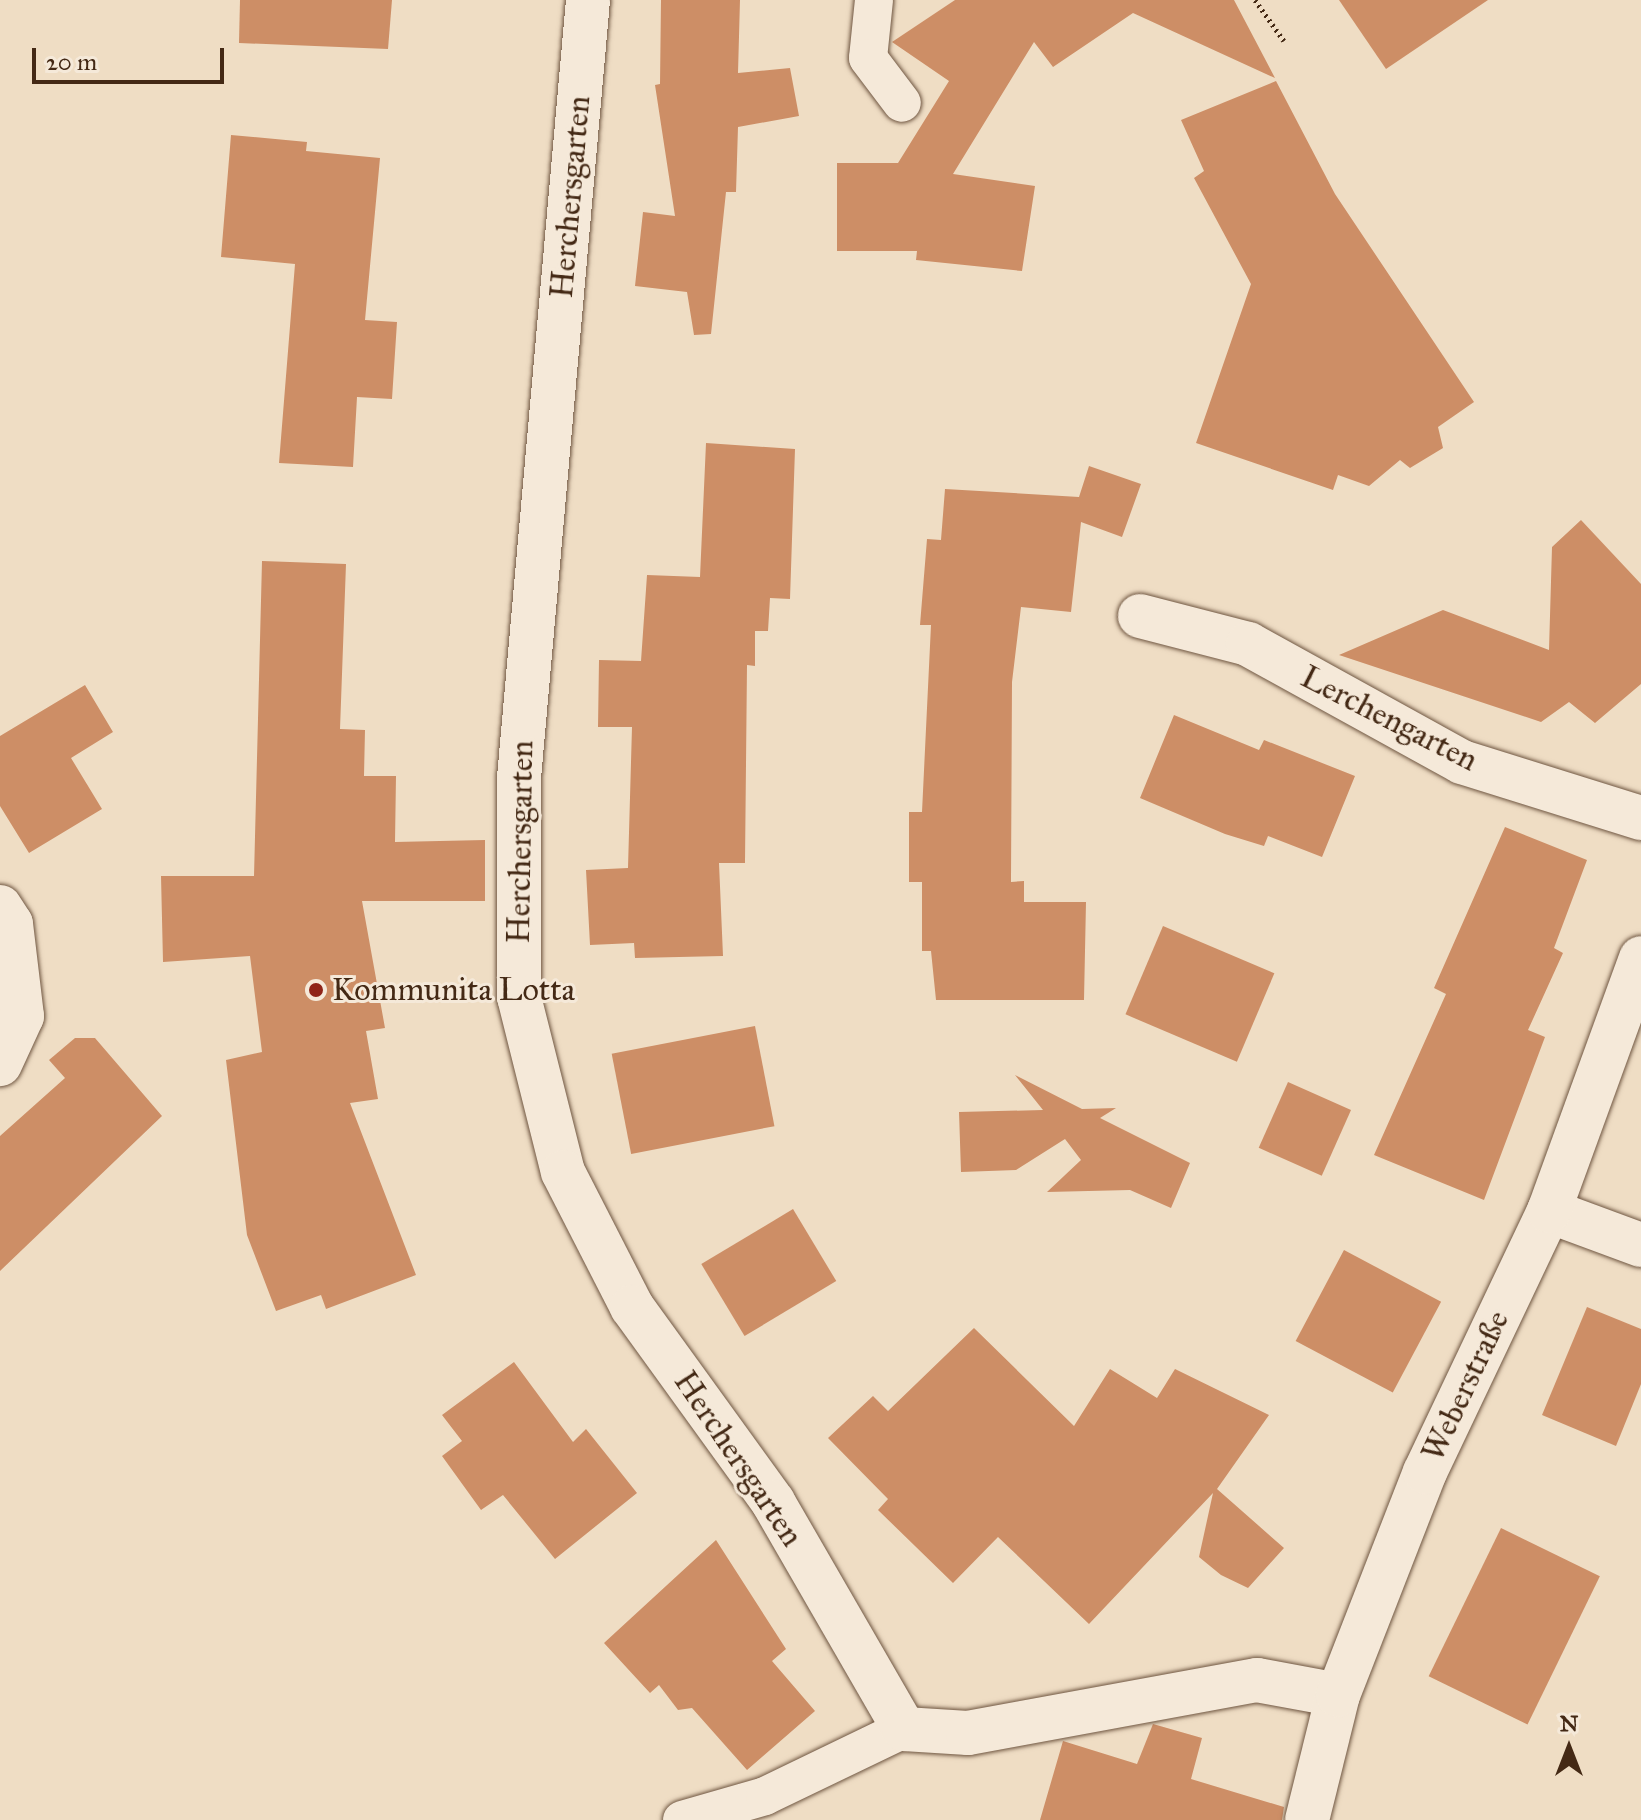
<!DOCTYPE html>
<meta charset="utf-8">
<style>
body{margin:0}
#map{position:relative;width:1641px;height:1820px;overflow:hidden;background:#efddc4;font-family:"IM FELL Great Primer",serif}
div>[style]{position:absolute}
[style*='--x']{left:calc(var(--x)*1px);top:calc(var(--y)*1px);width:calc(var(--w)*1px);rotate:calc(var(--a)*1deg)}
.building>*{inset:0;background:#cd8e66;transform-origin:0 0}
.path>*{height:5px;margin-top:-2.5px;transform-origin:0;background:repeating-linear-gradient(90deg,#442915 0 2px,transparent 0 6px)}
.roads{filter:drop-shadow(0 0 2px #6f5641) drop-shadow(0 0 2px #6f5641)}
.lane>*{height:38px;margin:-19px;padding:0 19px;transform-origin:19px;border-radius:19px;background:#f5e9d9}
.street>*{height:44px;margin:-22px;padding:0 22px;transform-origin:22px;border-radius:22px;background:#f5e9d9}
.dots>*{width:22px;height:22px;translate:-50% -50%;box-sizing:border-box;border:4px solid #f5e9d9;border-radius:50%}
span{translate:-50% -50%;white-space:nowrap;text-align:center;line-height:1.15;-webkit-text-stroke:6px #f5e9d9;paint-order:stroke}
.street-label{font-size:32px;color:#442915}
.poi-label{font-size:32px;color:#442915}
.left{translate:0 -50%;text-align:left}
.north{position:absolute;left:1529px;top:1708px;width:80px;height:80px;-webkit-text-stroke:6px #f5e9d9;paint-order:stroke;rotate:0deg;font-size:22px;font-weight:700;line-height:32px;text-align:center;color:#442915}
.north::after{content:'';display:block;margin:auto;width:28px;height:36px;background:#442915;clip-path:polygon(50% 0,100% 100%,50% 72%,0 100%)}
.scale{position:absolute;left:32px;top:48px;width:192px;height:36px;box-sizing:border-box;border:4px solid #442915;border-top:0;padding-left:10px;font-size:24px;line-height:28px;white-space:nowrap;color:#442915;-webkit-text-stroke:6px #f5e9d9;paint-order:stroke}
</style>
<div id="map">
<div class="building">
<i style="clip-path:polygon(240px 0,392px 0,388px 49px,239px 43px)"></i>
<i style="clip-path:polygon(661px 0,740px 0,738px 73px,790px 68px,799px 116px,738px 127px,736px 192px,726px 192px,711px 334px,694px 335px,687px 292px,635px 286px,643px 212px,675px 216px,655px 85px,660px 84px)"></i>
<i style="clip-path:polygon(955px 0,1234px 0,1275px 78px,1133px 13px,1053px 67px,1034px 42px,953px 174px,1035px 186px,1022px 271px,916px 260px,917px 251px,837px 251px,837px 163px,898px 163px,949px 81px,892px 42px)"></i>
<i style="clip-path:polygon(1339px 0,1488px 0,1386px 69px)"></i>
<i style="clip-path:polygon(1276px 81px,1335px 194px,1474px 402px,1438px 427px,1443px 448px,1410px 468px,1400px 460px,1369px 486px,1338px 475px,1333px 490px,1196px 443px,1251px 284px,1194px 178px,1204px 171px,1181px 120px)"></i>
<i style="clip-path:polygon(231px 135px,307px 142px,306px 151px,380px 158px,365px 320px,397px 322px,392px 399px,357px 397px,353px 467px,279px 463px,295px 264px,221px 257px)"></i>
<i style="clip-path:polygon(706px 443px,795px 449px,790px 599px,770px 598px,768px 631px,755px 631px,755px 666px,747px 665px,745px 863px,719px 863px,723px 956px,635px 958px,634px 943px,590px 945px,586px 870px,628px 868px,632px 727px,598px 727px,599px 660px,641px 661px,647px 575px,700px 577px)"></i>
<i style="clip-path:polygon(1089px 466px,1141px 484px,1122px 537px,1081px 522px,1071px 612px,1021px 607px,1012px 682px,1011px 882px,1024px 881px,1024px 902px,1086px 902px,1084px 1000px,936px 1000px,931px 951px,922px 951px,922px 882px,909px 882px,909px 812px,922px 812px,931px 625px,920px 625px,927px 539px,941px 540px,945px 489px,1079px 497px)"></i>
<i style="clip-path:polygon(1581px 520px,1641px 584px,1641px 684px,1595px 723px,1569px 702px,1541px 722px,1339px 655px,1443px 610px,1549px 650px,1552px 547px)"></i>
<i style="clip-path:polygon(262px 561px,346px 564px,340px 729px,365px 730px,364px 776px,396px 776px,395px 842px,485px 840px,485px 901px,362px 901px,385px 1028px,366px 1031px,378px 1099px,350px 1103px,416px 1275px,326px 1309px,321px 1295px,276px 1311px,247px 1235px,226px 1060px,262px 1052px,250px 956px,163px 962px,161px 876px,254px 876px)"></i>
<i style="clip-path:polygon(85px 685px,113px 732px,71px 758px,102px 809px,29px 853px,0 806px,0 736px)"></i>
<i style="clip-path:polygon(1174px 715px,1259px 750px,1264px 740px,1355px 776px,1322px 857px,1268px 836px,1264px 846px,1225px 834px,1140px 798px)"></i>
<i style="clip-path:polygon(1505px 827px,1587px 860px,1554px 948px,1563px 953px,1528px 1030px,1545px 1037px,1484px 1200px,1374px 1155px,1446px 994px,1434px 988px)"></i>
<i style="left:1163px;top:926px;width:121px;height:96px;rotate:23deg"></i>
<i style="left:755px;top:1026px;width:102px;height:146px;rotate:79deg"></i>
<i style="clip-path:polygon(75px 1038px,95px 1038px,162px 1116px,0 1271px,0 1136px,65px 1078px,49px 1060px)"></i>
<i style="clip-path:polygon(1015px 1075px,1082px 1109px,1116px 1108px,1100px 1118px,1190px 1163px,1171px 1208px,1130px 1190px,1047px 1192px,1081px 1160px,1065px 1139px,1016px 1170px,961px 1172px,959px 1112px,1043px 1110px)"></i>
<i style="left:1288px;top:1082px;width:69px;height:72px;rotate:24deg"></i>
<i style="left:793px;top:1209px;width:84px;height:107px;rotate:59deg"></i>
<i style="left:1344px;top:1250px;width:110px;height:103px;rotate:28deg"></i>
<i style="clip-path:polygon(1587px 1307px,1641px 1329px,1641px 1384px,1616px 1446px,1542px 1415px)"></i>
<i style="clip-path:polygon(974px 1328px,1074px 1426px,1110px 1369px,1157px 1398px,1175px 1369px,1269px 1415px,1217px 1489px,1284px 1548px,1248px 1588px,1221px 1575px,1199px 1557px,1213px 1493px,1089px 1624px,998px 1537px,953px 1583px,878px 1510px,888px 1499px,828px 1438px,873px 1396px,888px 1411px)"></i>
<i style="clip-path:polygon(514px 1362px,573px 1442px,586px 1429px,637px 1493px,555px 1559px,503px 1495px,481px 1510px,442px 1456px,462px 1441px,442px 1415px)"></i>
<i style="left:1501px;top:1528px;width:110px;height:165px;rotate:26deg"></i>
<i style="clip-path:polygon(716px 1540px,786px 1649px,772px 1661px,815px 1711px,747px 1770px,692px 1708px,678px 1710px,659px 1685px,650px 1693px,604px 1643px)"></i>
<i style="clip-path:polygon(1153px 1724px,1202px 1738px,1191px 1779px,1284px 1807px,1282px 1820px,1040px 1820px,1063px 1741px,1137px 1764px)"></i>
</div>
<div class="path">
<i style="--x:1255;--y:0;--w:50;--a:54.7"></i>
</div>
<div class="roads">
<div class="lane">
<i style="--x:874;--y:0;--w:58;--a:95.9"></i>
<i style="--x:868;--y:58;--w:56;--a:52.9"></i>
<i style="--x:682;--y:1820;--w:86;--a:-16.1"></i>
<i style="--x:765;--y:1796;--w:154;--a:-25.7"></i>
</div>
<div class="street">
<i style="--x:588;--y:0;--w:780;--a:95.07"></i>
<i style="--x:519;--y:777;--w:220;--a:90"></i>
<i style="--x:519;--y:997;--w:180;--a:75.9"></i>
<i style="--x:563;--y:1172;--w:152;--a:62.9"></i>
<i style="--x:632;--y:1307;--w:241;--a:54.1"></i>
<i style="--x:773;--y:1502;--w:262;--a:60"></i>
<i style="--x:904;--y:1729;--w:64;--a:3.6"></i>
<i style="--x:968;--y:1733;--w:294;--a:-10.4"></i>
<i style="--x:1257;--y:1680;--w:82;--a:10.5"></i>
<i style="--x:1140;--y:616;--w:112;--a:14.5"></i>
<i style="--x:1248;--y:644;--w:244;--a:28.9"></i>
<i style="--x:1462;--y:762;--w:188;--a:17.4"></i>
<i style="--x:0;--y:907;--w:20;--a:57"></i>
<i style="--x:11;--y:924;--w:93;--a:83.2"></i>
<i style="--x:22;--y:1016;--w:53;--a:114.6"></i>
<i style="--x:1549;--y:1211;--w:98;--a:20.3"></i>
<i style="--x:1307;--y:1820;--w:129;--a:-76.1"></i>
<i style="--x:1338;--y:1695;--w:239;--a:-68.7"></i>
<i style="--x:1425;--y:1472;--w:289;--a:-64.6"></i>
<i style="--x:1549;--y:1211;--w:269;--a:-70"></i>
</div>
</div>
<div class="dots">
<i style="left:316px;top:990px;background:#8f2418"></i>
</div>
<div class="street-label">
<span style="left:571px;top:197px;rotate:-85deg">Herchersgarten</span>
<span style="left:1389px;top:719px;rotate:27deg">Lerchengarten</span>
<span style="left:521px;top:842px;rotate:-89deg">Herchersgarten</span>
<span style="left:1466px;top:1386px;rotate:-65deg">Weberstraße</span>
<span style="left:738px;top:1459px;rotate:56deg">Herchersgarten</span>
</div>
<div class="poi-label">
<span class="left" style="left:332px;top:990px">Kommunita Lotta</span>
</div>
<div class="north">N</div>
<div class="scale">20 m</div>
</div>
